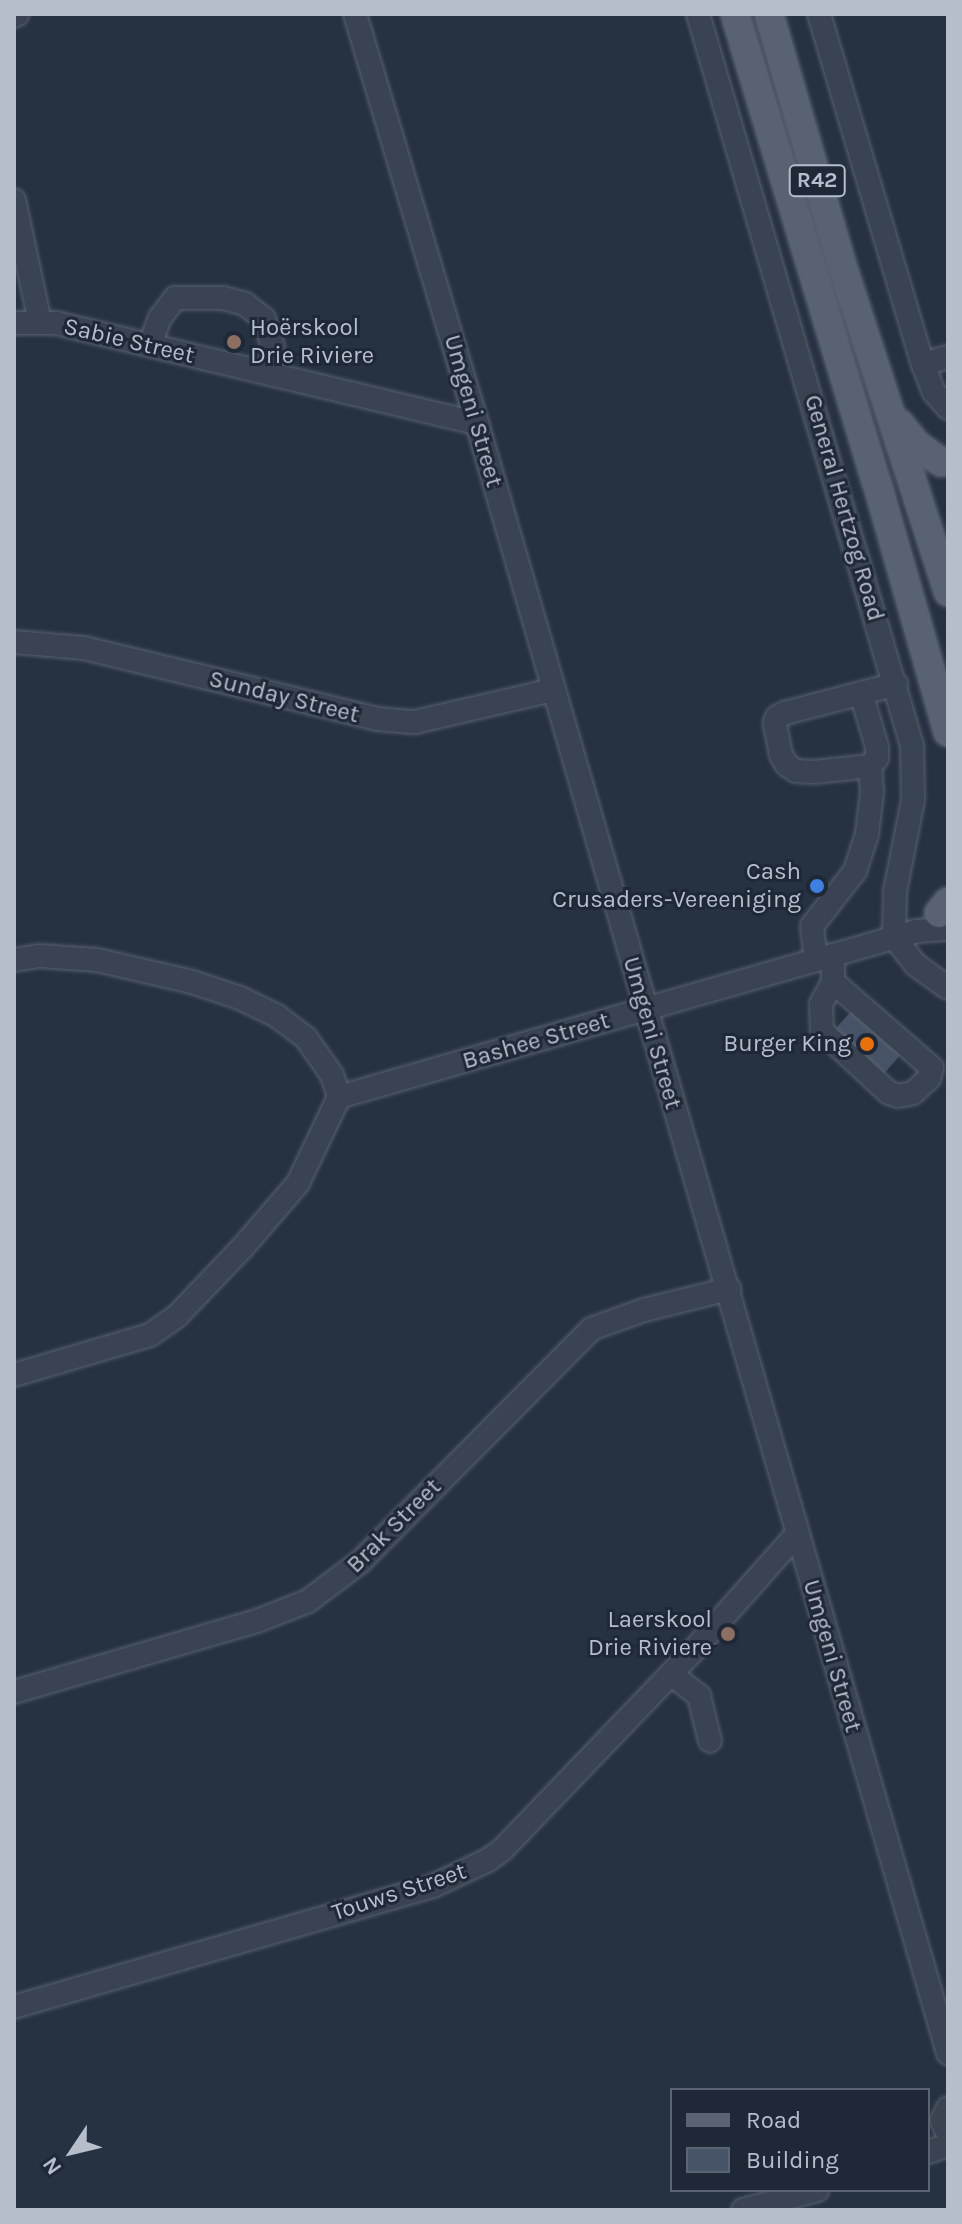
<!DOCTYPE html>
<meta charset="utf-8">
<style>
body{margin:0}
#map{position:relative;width:962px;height:2224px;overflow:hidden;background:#263142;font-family:Karla,sans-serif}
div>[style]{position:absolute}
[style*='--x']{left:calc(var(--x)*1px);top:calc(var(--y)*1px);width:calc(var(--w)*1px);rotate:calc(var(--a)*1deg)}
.building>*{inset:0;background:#475366;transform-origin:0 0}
.roads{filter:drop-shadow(0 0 2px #58616e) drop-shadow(0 0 2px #58616e)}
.minor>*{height:22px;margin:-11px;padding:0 11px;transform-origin:11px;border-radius:11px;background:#3a4351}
.major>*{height:28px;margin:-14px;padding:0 14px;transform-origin:14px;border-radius:14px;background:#586271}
.dots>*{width:22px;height:22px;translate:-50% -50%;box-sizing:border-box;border:4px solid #1f2837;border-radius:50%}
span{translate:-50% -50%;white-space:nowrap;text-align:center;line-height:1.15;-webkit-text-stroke:6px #1f2837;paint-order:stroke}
.shield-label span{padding:2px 6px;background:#1f2837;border:2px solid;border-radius:6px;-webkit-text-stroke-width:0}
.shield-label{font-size:22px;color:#b7becb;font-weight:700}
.poi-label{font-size:24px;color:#b7becb}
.left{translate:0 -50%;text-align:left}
.right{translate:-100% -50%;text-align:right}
.street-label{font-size:24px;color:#b7becb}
.frame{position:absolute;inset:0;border:16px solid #b7becb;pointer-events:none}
.legend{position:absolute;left:670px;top:2088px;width:260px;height:104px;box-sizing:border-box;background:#1f2837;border:2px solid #5c6472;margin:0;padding:10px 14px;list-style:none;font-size:24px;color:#b7becb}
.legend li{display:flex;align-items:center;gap:16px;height:40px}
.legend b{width:40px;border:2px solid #5c6472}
.north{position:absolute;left:32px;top:2112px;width:80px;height:80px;-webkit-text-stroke:6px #1f2837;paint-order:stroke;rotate:235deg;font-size:22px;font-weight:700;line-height:32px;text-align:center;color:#b7becb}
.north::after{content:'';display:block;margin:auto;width:28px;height:36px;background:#b7becb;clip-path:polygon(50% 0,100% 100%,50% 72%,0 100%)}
</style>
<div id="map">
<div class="building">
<i style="left:854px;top:1008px;width:66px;height:37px;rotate:42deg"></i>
</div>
<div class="roads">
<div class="minor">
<i style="--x:355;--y:14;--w:427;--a:73.4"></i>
<i style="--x:477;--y:423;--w:1697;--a:73.88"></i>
<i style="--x:698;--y:14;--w:763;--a:73.7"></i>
<i style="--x:912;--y:746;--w:54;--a:88.9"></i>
<i style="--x:913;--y:800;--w:94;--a:101.1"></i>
<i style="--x:895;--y:892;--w:45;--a:91.3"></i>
<i style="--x:894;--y:937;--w:36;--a:52"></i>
<i style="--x:916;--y:965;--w:39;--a:36"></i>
<i style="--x:819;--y:14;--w:365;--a:73.5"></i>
<i style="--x:923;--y:364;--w:30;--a:69"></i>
<i style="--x:934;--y:392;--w:21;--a:49"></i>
<i style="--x:14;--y:16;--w:4;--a:-27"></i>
<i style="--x:14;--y:200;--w:125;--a:78"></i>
<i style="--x:14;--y:323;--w:42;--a:0"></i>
<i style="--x:56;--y:323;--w:433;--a:13.4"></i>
<i style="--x:150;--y:345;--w:29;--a:-70"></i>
<i style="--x:160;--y:318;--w:25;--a:-53"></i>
<i style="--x:175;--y:298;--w:48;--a:0"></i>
<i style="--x:223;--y:298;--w:23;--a:15"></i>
<i style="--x:245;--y:304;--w:24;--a:38"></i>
<i style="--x:264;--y:319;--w:28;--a:72"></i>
<i style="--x:273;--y:346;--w:27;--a:100"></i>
<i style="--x:923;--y:364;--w:26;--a:-16"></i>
<i style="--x:14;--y:642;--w:70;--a:4.9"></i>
<i style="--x:84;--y:648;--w:301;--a:13.6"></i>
<i style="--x:377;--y:719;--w:38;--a:5"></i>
<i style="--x:415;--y:722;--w:142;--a:-13.1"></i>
<i style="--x:861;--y:693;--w:56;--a:73.5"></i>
<i style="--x:877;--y:747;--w:11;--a:90"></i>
<i style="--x:877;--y:758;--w:11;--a:131"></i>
<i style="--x:870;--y:766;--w:56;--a:173.9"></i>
<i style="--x:814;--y:772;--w:18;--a:-177"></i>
<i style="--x:796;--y:771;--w:11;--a:-146"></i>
<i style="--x:787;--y:765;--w:12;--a:-121"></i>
<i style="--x:781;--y:755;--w:33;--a:-101"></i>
<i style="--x:775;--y:723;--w:6;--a:-72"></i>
<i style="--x:777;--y:717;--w:9;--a:-27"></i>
<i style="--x:785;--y:713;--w:115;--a:-14.6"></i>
<i style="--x:833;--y:955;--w:27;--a:90"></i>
<i style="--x:833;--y:982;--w:25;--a:119"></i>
<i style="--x:821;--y:1004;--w:27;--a:88"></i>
<i style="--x:822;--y:1031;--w:91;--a:42.8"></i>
<i style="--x:889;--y:1093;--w:9;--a:18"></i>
<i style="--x:898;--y:1096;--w:15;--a:-11"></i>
<i style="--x:913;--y:1093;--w:22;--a:-43"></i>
<i style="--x:929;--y:1078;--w:10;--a:-73"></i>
<i style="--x:932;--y:1068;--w:131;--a:-139"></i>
<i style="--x:14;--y:960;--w:26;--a:-9"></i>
<i style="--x:40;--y:956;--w:57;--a:4"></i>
<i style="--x:97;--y:960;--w:98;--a:13"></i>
<i style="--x:192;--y:982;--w:51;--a:18.4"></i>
<i style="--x:240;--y:998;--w:41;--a:25.9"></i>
<i style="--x:277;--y:1016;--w:36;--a:37"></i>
<i style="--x:306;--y:1038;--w:45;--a:54.9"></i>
<i style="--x:332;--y:1075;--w:23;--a:72"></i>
<i style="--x:816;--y:960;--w:34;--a:-97"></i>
<i style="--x:812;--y:926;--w:70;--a:-52"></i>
<i style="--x:855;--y:871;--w:39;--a:-72"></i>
<i style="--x:867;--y:834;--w:42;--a:-83.2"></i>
<i style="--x:872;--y:792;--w:26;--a:-94"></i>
<i style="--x:14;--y:1375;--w:142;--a:-16.4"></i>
<i style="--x:150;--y:1335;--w:33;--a:-35"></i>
<i style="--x:177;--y:1316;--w:95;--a:-46.3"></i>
<i style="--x:243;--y:1247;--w:84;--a:-49.3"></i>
<i style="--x:298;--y:1183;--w:95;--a:-64.5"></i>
<i style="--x:339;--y:1097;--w:601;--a:-16.02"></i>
<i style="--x:917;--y:931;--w:31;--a:-4"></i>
<i style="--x:671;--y:1674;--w:36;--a:38"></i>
<i style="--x:699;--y:1696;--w:46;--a:76.3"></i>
<i style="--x:14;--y:1692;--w:253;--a:-16.3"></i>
<i style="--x:257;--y:1621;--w:55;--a:-21.4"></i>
<i style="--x:308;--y:1601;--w:65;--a:-36.9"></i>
<i style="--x:360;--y:1562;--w:328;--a:-45.2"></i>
<i style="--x:591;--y:1329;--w:56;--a:-19.7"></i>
<i style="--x:644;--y:1310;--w:88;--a:-13.9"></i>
<i style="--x:14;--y:2007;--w:436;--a:-16.1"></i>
<i style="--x:433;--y:1886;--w:61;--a:-25.3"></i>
<i style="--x:488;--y:1860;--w:19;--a:-36"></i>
<i style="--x:503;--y:1849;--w:274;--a:-46.2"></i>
<i style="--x:693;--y:1651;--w:157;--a:-48.4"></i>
<i style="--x:948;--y:2108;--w:14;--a:115"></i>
<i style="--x:942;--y:2121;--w:14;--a:65"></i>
<i style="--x:928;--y:2152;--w:21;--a:-19"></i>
<i style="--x:743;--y:2210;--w:77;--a:-15.1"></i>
</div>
<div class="major">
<i style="--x:735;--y:14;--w:490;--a:73.2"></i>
<i style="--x:877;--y:483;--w:259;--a:74.1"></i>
<i style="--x:769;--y:14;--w:258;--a:73.8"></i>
<i style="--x:841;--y:262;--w:347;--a:72"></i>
<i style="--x:900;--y:424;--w:26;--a:51"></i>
<i style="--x:916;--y:444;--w:31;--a:36"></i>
<i style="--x:939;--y:913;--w:14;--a:-51"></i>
</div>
</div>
<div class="dots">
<i style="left:234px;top:342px;background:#8d6e63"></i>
<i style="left:817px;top:886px;background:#3f7fe0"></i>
<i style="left:867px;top:1044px;background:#e8710a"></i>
<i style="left:728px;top:1634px;background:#8d6e63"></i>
</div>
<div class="shield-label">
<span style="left:817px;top:181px">R42</span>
</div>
<div class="poi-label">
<span class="left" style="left:250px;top:342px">Hoërskool<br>Drie Riviere</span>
<span class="right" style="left:801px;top:886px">Cash<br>Crusaders-Vereeniging</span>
<span class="right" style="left:851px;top:1044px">Burger King</span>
<span class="right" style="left:712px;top:1634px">Laerskool<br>Drie Riviere</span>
</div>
<div class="street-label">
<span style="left:129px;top:341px;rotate:13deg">Sabie Street</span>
<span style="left:473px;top:411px;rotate:74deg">Umgeni Street</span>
<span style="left:844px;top:508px;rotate:74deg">General Hertzog Road</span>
<span style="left:284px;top:697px;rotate:14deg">Sunday Street</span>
<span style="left:652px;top:1033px;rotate:74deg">Umgeni Street</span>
<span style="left:536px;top:1041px;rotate:-16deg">Bashee Street</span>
<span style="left:394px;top:1526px;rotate:-45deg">Brak Street</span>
<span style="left:832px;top:1656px;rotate:74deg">Umgeni Street</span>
<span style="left:399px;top:1892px;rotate:-18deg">Touws Street</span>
</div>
<div class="frame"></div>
<ul class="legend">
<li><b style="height:10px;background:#586271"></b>Road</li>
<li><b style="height:22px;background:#475366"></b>Building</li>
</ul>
<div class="north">N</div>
</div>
